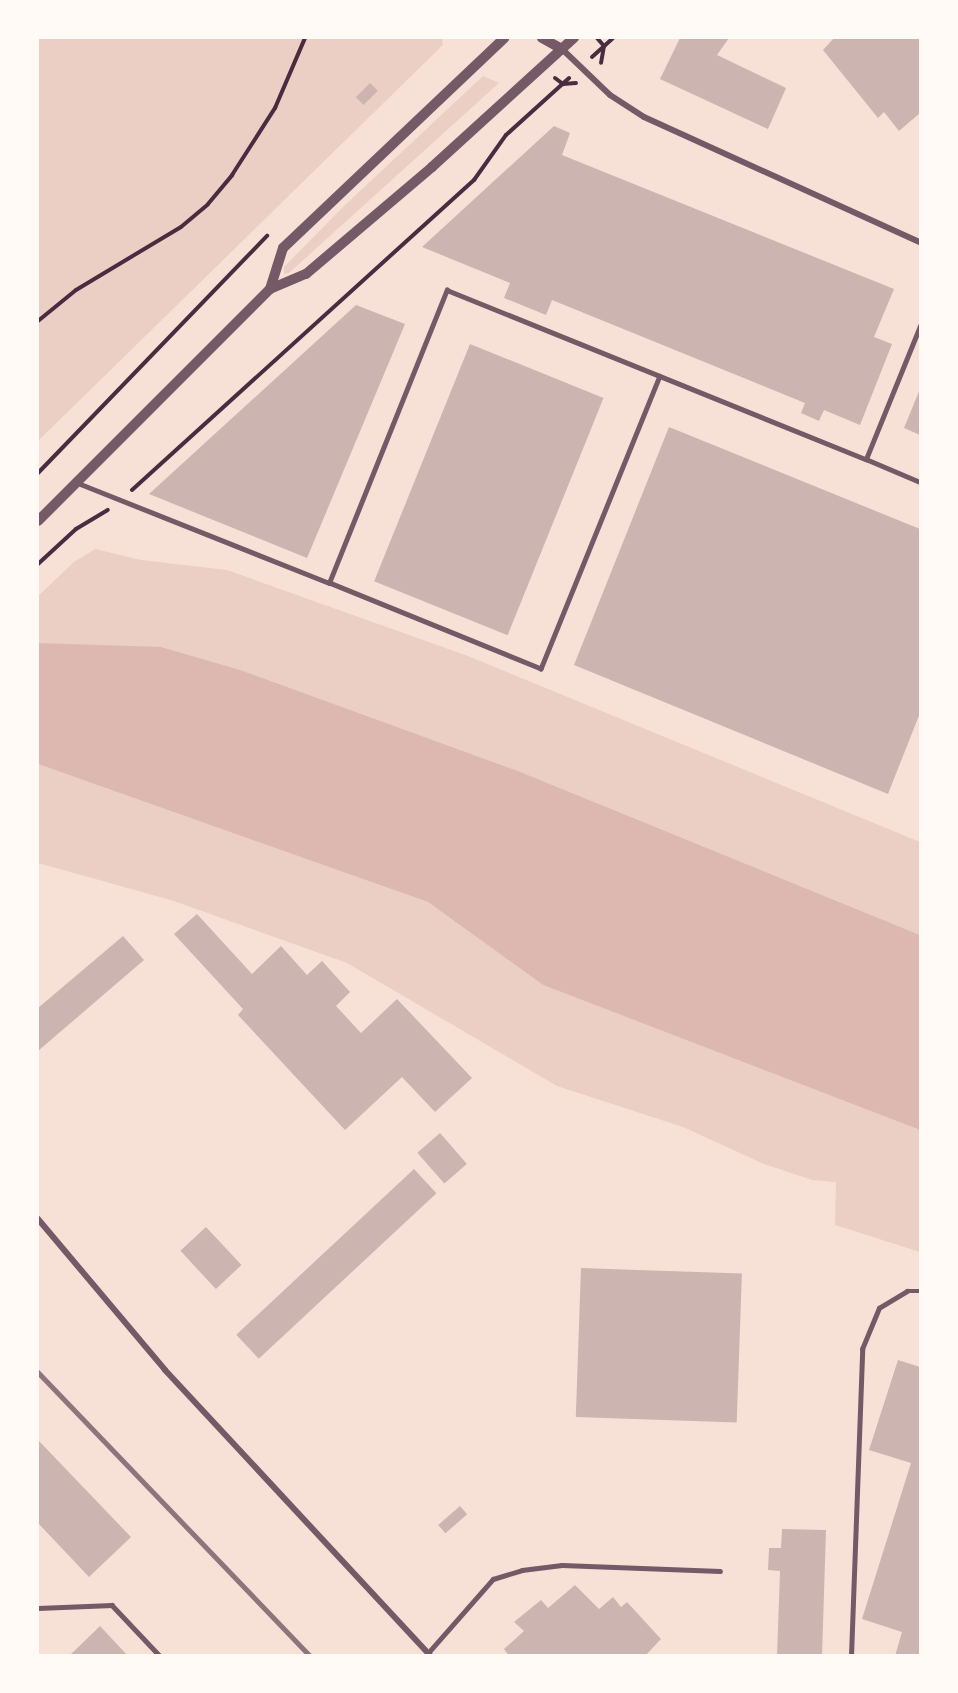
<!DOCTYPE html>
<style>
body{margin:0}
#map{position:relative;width:958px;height:1693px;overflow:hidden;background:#f7e1d7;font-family:"PT Sans",sans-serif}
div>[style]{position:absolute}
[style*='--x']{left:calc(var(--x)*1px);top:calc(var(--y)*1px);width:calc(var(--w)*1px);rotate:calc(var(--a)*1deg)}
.green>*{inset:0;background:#ebcfc5}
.water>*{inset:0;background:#dcb8b0}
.building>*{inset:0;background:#ccb4b1;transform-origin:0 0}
.path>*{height:4px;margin:-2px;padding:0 2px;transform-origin:2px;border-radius:2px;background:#4a2c40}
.service>*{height:4.5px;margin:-2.25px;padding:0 2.25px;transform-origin:2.25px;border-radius:2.25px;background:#755966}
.minor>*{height:6px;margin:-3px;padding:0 3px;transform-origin:3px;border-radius:3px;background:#755966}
.tertiary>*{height:10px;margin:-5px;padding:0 5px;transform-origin:5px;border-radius:5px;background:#755966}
.rail>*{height:4.5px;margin:-2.25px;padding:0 2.25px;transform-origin:2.25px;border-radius:2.25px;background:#8f747c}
span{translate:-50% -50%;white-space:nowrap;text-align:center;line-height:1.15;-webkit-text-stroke:4.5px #fffaf5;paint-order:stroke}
.frame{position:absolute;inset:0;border:39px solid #fffaf5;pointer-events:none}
</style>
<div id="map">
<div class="green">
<i style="clip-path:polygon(38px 38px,442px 38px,443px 45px,38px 441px)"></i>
<i style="clip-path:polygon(483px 76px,499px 83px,289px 273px,284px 274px,284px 267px,344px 206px)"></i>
<i style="clip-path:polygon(95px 549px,141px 560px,227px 570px,468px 656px,920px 842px,920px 935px,523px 773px,62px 646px,38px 643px,38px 596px,74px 562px)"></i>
<i style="clip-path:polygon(38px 764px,428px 902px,543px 985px,920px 1130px,920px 1252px,835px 1225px,836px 1182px,812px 1180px,764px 1164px,683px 1127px,557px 1086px,347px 963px,174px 901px,38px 863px)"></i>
</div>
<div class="water">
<i style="clip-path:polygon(38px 643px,161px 647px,240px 670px,523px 773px,920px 935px,920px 1130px,543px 985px,428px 902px,38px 764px)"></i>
</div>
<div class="building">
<i style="clip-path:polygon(680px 38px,729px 38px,717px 55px,786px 88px,768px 129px,660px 79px)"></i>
<i style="clip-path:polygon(834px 38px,920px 38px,920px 113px,899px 131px,884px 112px,878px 118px,823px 50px)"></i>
<i style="left:370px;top:83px;width:11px;height:20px;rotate:45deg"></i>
<i style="clip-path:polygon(554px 126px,570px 133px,562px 155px,894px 289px,874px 337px,892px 344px,860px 425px,824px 410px,819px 421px,801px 413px,805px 403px,552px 300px,546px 315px,504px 298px,510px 283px,422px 247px)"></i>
<i style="clip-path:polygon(356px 305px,405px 324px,307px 558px,149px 494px)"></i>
<i style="left:470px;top:344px;width:144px;height:256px;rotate:22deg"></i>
<i style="clip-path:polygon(920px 389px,920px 435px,904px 428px)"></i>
<i style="clip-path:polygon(669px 427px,920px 529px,920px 713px,888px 794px,574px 665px)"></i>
<i style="clip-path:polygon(197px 914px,252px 974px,281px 946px,307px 975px,322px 961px,350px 992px,336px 1006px,361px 1033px,397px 999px,472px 1078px,435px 1112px,402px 1077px,345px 1130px,238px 1015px,243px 1009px,174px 934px)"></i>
<i style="clip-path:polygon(123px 936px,144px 960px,38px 1051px,38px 1008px)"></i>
<i style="left:440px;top:1133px;width:41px;height:30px;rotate:49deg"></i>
<i style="left:414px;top:1169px;width:33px;height:243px;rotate:47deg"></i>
<i style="left:206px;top:1227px;width:52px;height:35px;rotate:47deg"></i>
<i style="left:581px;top:1268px;width:161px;height:149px;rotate:2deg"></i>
<i style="clip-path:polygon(898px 1360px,920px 1367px,920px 1656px,895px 1656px,902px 1632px,862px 1619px,911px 1463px,869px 1450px)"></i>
<i style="clip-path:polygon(38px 1440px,131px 1537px,89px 1577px,38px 1523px)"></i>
<i style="left:460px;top:1506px;width:11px;height:29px;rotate:49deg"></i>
<i style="clip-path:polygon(782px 1529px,826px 1530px,822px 1656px,777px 1656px,780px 1571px,768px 1570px,769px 1548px,781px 1548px)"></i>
<i style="clip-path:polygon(575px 1585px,599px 1609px,613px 1597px,621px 1607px,627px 1602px,661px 1639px,645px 1656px,509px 1656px,504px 1649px,524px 1631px,514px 1622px,541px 1600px,548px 1608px)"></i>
<i style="clip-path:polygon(100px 1626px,128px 1656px,69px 1656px)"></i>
</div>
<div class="path">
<i style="--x:597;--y:38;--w:11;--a:49"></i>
<i style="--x:604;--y:46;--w:17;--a:100"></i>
<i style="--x:592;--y:57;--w:28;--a:-42"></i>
<i style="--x:555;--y:78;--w:10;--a:37"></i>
<i style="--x:563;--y:84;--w:13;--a:-4"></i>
<i style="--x:38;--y:321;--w:49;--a:-39.2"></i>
<i style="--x:76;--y:290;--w:122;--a:-31"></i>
<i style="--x:181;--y:227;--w:35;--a:-40"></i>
<i style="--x:208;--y:204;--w:38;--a:-50"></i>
<i style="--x:232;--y:175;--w:80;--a:-57.3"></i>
<i style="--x:275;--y:108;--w:76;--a:-66.8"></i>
<i style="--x:38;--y:473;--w:330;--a:-46"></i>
<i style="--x:132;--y:490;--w:462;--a:-42.2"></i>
<i style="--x:474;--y:180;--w:55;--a:-54.6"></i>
<i style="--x:506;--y:135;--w:85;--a:-42.1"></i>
<i style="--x:38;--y:564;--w:52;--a:-42.6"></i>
<i style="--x:76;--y:529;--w:37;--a:-31"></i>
</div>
<div class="service">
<i style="--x:660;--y:376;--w:316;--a:112.1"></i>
<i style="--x:541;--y:669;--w:229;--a:-157.9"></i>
<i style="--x:329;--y:583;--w:316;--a:-68.1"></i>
<i style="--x:447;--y:290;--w:452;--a:22"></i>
<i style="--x:866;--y:459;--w:144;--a:-67.9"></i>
<i style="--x:866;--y:459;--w:59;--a:23.1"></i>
<i style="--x:78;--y:483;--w:270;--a:21.7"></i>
<i style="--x:38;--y:1608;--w:74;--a:-2.3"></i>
<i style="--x:112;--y:1605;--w:70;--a:46.7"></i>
<i style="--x:428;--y:1653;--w:98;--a:-48.7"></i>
<i style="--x:493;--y:1579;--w:30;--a:-17"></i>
<i style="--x:522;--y:1570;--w:40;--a:-7.1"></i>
<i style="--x:562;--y:1565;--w:158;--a:2.2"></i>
<i style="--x:851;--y:1656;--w:307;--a:-87.9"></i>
<i style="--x:862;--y:1349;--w:44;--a:-67.5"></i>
<i style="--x:879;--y:1308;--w:33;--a:-31"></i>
<i style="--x:907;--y:1291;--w:13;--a:0"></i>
</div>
<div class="minor">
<i style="--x:562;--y:49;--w:66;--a:43.8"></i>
<i style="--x:610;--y:95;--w:40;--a:32.9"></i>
<i style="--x:644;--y:117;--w:303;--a:24.4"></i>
<i style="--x:38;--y:1219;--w:197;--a:49.9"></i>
<i style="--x:165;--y:1370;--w:391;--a:47.1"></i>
</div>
<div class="tertiary">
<i style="--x:542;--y:38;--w:23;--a:29"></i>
<i style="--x:270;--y:289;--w:43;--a:-72.4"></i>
<i style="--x:283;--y:248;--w:305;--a:-43.5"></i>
<i style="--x:38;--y:521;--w:328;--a:-45"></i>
<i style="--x:270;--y:289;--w:39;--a:-23"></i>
<i style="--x:306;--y:274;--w:165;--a:-40.3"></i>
<i style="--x:432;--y:167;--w:192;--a:-42.3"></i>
</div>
<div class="rail">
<i style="--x:38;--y:1372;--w:393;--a:46.2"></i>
</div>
<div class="frame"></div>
</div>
